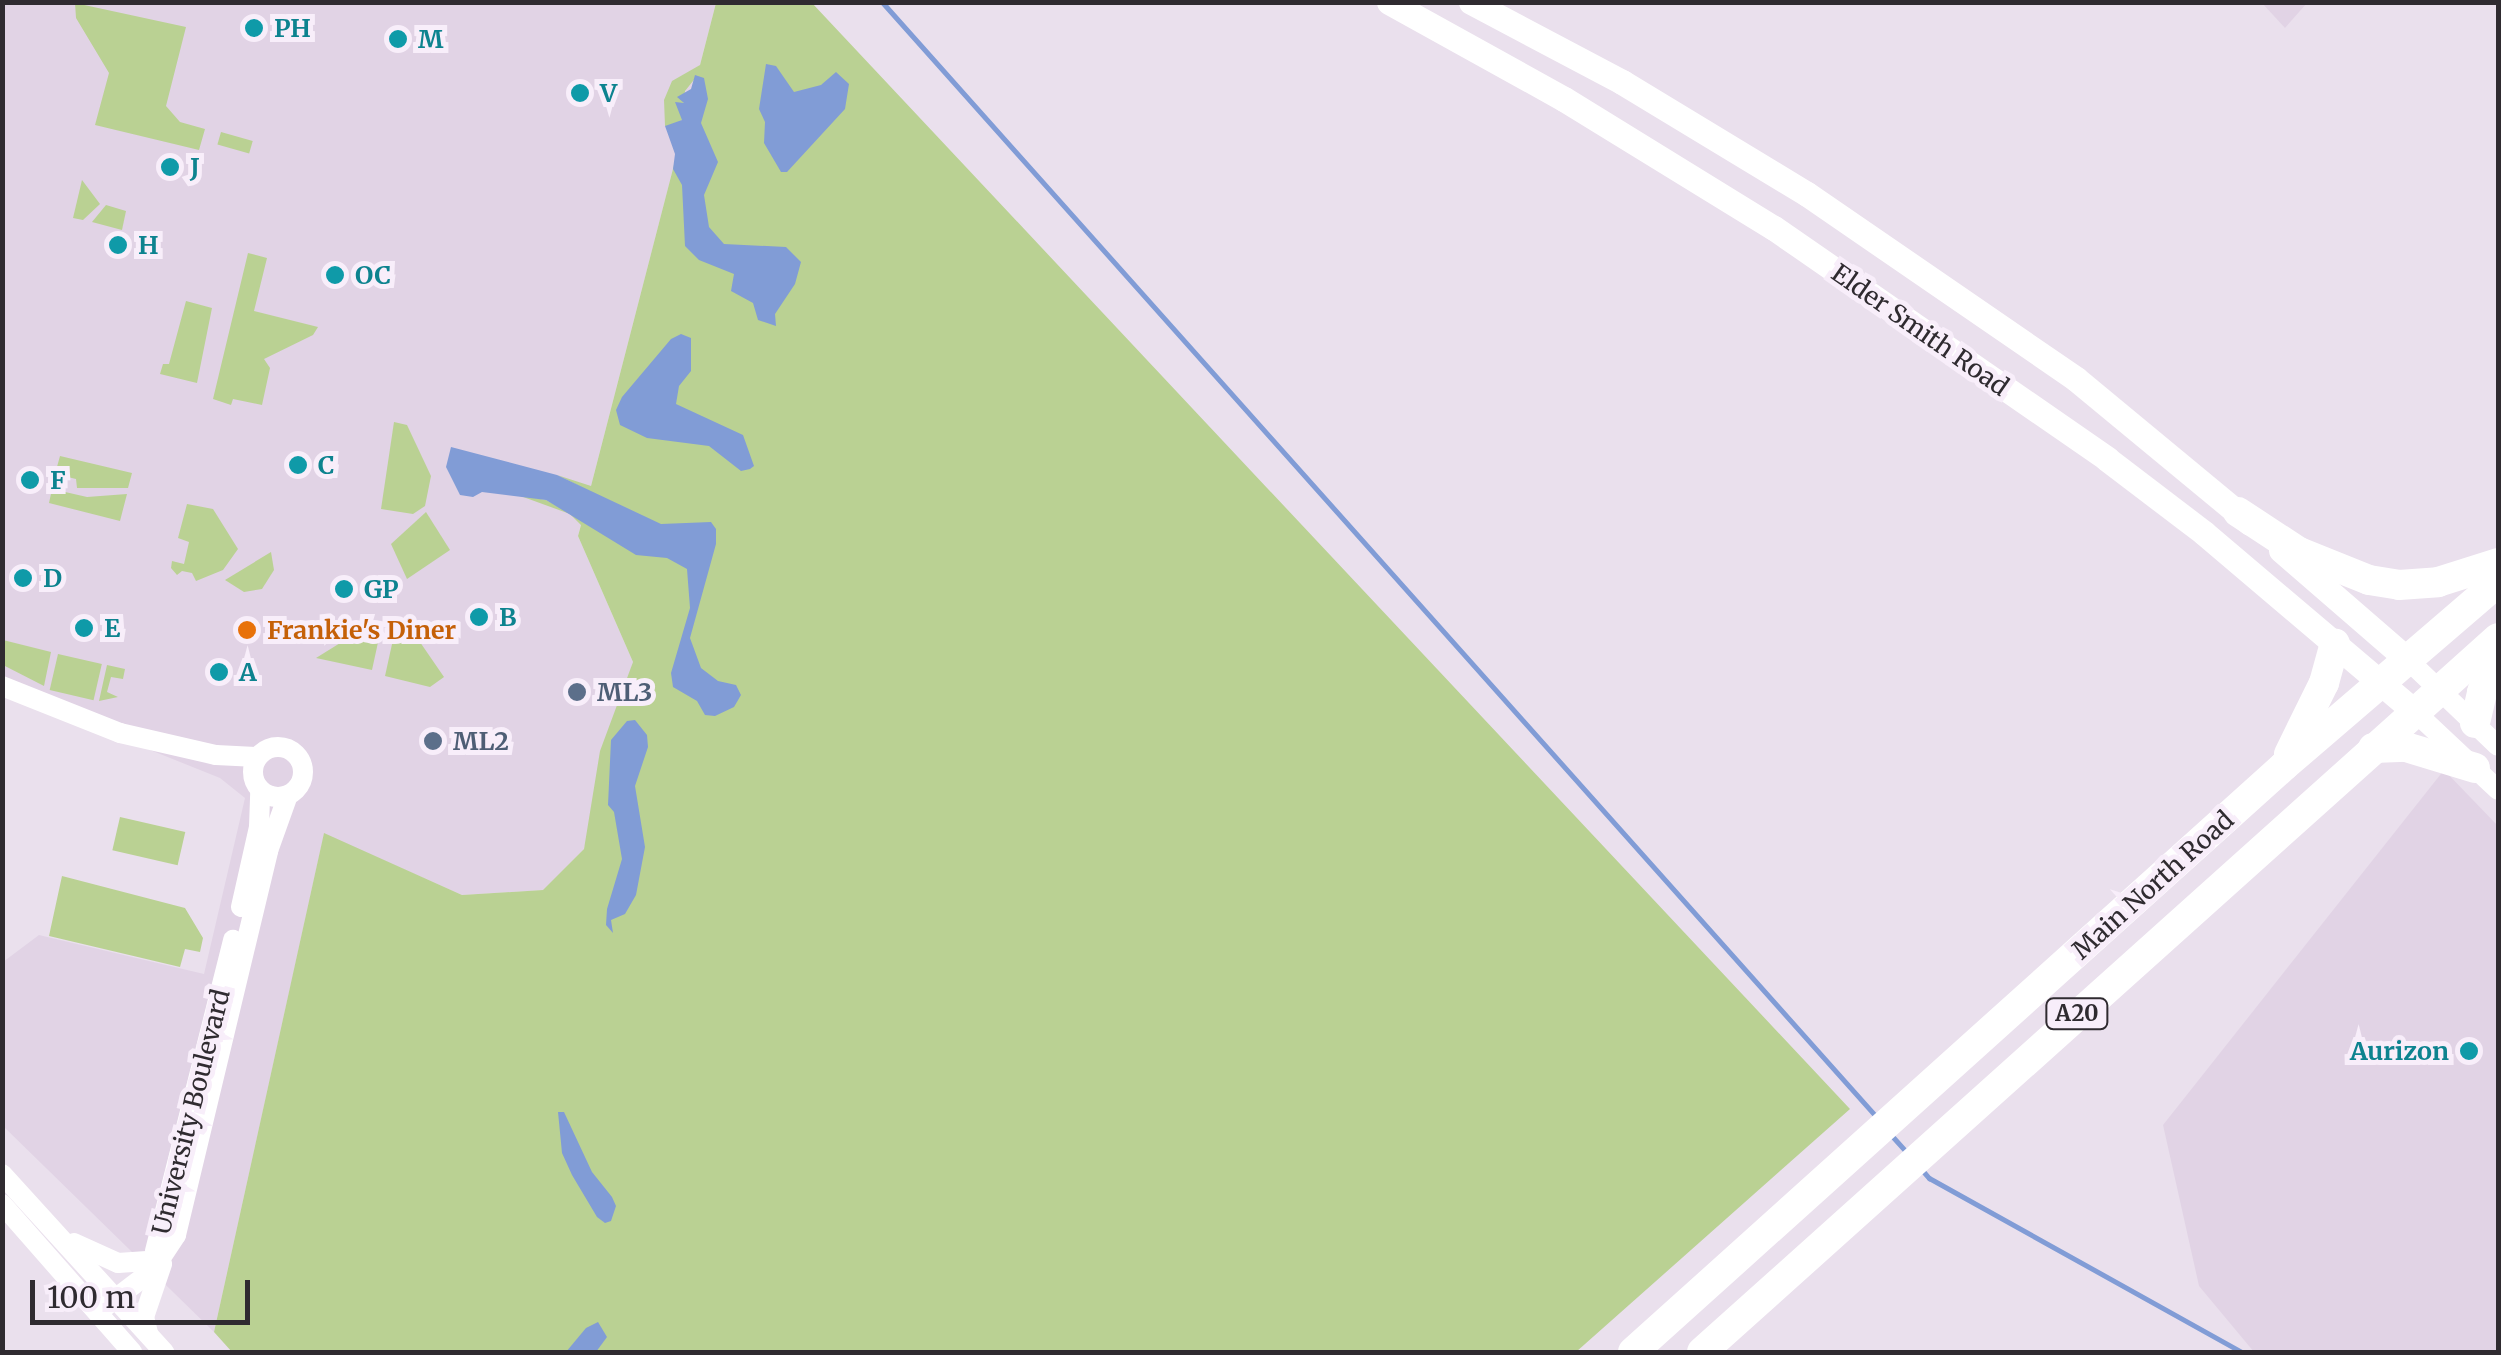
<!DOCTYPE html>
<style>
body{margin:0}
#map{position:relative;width:2501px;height:1355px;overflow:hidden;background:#eae0ed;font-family:Merriweather,serif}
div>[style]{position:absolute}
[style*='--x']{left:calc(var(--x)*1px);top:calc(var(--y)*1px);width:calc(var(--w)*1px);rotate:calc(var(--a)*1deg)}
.built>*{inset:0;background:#e1d3e5}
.green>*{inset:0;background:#bad193;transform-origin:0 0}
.water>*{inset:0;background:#819cd6}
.stream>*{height:5px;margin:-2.5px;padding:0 2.5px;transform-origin:2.5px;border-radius:2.5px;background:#819cd6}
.minor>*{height:20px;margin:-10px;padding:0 10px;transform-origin:10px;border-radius:10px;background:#fff}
.minor>.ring{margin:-10px;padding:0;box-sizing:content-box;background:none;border:20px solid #fff;border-radius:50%}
.major>*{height:25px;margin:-12.5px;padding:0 12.5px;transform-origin:12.5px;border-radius:12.5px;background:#fff}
.highway>*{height:30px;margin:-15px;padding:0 15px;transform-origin:15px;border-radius:15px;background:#fff}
.dots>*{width:28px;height:28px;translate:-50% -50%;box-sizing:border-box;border:5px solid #f8eefa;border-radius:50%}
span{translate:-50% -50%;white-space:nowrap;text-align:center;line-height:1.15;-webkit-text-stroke:10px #f8eefa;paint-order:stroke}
.shield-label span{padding:2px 8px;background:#f8eefa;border:2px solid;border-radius:8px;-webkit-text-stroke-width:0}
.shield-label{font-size:22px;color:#2f2b30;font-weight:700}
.culture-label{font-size:25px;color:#0d838f;font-weight:700}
.left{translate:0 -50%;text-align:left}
.right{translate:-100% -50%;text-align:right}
.street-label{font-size:25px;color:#2f2b30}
.food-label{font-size:25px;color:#c56008;font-weight:700}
.service-label{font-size:25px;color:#4e5e75;font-weight:700}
.frame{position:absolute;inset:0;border:5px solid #2f2b30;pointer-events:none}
.scale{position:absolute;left:30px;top:1280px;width:220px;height:45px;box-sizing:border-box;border:5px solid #2f2b30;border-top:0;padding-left:12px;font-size:30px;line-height:35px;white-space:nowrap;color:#2f2b30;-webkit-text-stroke:8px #f8eefa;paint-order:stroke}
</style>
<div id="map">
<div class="built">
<i style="clip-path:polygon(2px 3px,716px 3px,578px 536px,633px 662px,584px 849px,544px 890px,462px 895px,324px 834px,214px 1332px,3px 1126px,3px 962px,39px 935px,204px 974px,245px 798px,220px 778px,3px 691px)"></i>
<i style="clip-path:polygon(2262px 3px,2307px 3px,2285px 28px)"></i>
<i style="clip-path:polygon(2444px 770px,2498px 826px,2498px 1352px,2254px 1352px,2199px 1286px,2163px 1125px)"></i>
</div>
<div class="green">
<i style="clip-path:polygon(75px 3px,186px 27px,166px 106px,180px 122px,205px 129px,199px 150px,95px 125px,109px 73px,76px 18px)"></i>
<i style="clip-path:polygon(716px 3px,812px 3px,1850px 1109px,1576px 1352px,232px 1352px,214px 1332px,324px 833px,462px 895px,543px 890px,584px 849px,600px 751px,633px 662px,578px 536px,581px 525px,570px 514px,515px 494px,546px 500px,581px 519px,589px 491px,557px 475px,591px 486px,697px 76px,685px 91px,682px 120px,672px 126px,665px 126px,664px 100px,672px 81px,700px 65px)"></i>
<i style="left:221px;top:132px;width:33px;height:13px;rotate:16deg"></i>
<i style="clip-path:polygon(82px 180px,100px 204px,83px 220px,73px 218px)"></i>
<i style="clip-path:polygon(106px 205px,126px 211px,122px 230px,92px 222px)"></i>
<i style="clip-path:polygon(248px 253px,267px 258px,254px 311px,318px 327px,313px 335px,264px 359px,270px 368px,262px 405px,233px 399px,231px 405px,213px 399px)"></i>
<i style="clip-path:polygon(186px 301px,212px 308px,197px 383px,160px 374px,163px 364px,169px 364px)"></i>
<i style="clip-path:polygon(394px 422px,407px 425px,431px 476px,425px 506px,413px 514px,381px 509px)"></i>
<i style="clip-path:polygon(60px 456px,132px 473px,128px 488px,77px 488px,76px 479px,55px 474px)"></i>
<i style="clip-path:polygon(52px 489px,87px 497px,127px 494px,120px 521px,49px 503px)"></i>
<i style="clip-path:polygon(187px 504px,213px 509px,238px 549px,223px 570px,196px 581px,192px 573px,182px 571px,177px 575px,171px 568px,172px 561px,184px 564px,189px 542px,178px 538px)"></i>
<i style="clip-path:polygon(426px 512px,450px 550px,407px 579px,391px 544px)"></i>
<i style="clip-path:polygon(271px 552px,274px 570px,262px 589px,244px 592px,225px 580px)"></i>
<i style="clip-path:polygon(374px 622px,382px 624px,372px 670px,316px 658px)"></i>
<i style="clip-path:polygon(396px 626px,411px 629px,444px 677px,430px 687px,385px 676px)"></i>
<i style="clip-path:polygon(3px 640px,51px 652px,44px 686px,3px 665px)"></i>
<i style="left:58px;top:654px;width:45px;height:37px;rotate:13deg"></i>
<i style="clip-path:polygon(107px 665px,125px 669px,123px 679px,111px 677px,107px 692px,118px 697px,99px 701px)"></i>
<i style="left:120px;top:817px;width:67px;height:34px;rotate:13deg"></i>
<i style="clip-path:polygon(62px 876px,185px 908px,203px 938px,200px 952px,185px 949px,180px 967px,49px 936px)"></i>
</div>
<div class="water">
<i style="clip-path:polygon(766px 64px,776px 66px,794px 92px,821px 85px,836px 72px,849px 84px,845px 109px,787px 172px,781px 172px,764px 143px,765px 122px,759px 109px)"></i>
<i style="clip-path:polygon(695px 75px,704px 78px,708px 99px,701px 123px,718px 162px,704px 195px,709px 227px,724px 244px,786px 247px,801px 262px,795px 284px,775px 314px,776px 326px,758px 320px,753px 303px,731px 291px,734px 274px,699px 260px,685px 246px,682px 185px,673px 169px,675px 154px,665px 126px,682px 120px,675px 102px,684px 103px,677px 97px,691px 89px)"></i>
<i style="clip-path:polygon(681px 334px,691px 338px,691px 371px,679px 386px,676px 404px,743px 435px,754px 466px,750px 469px,741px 471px,709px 446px,647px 438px,620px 425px,616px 410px,622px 397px,671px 339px)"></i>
<i style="clip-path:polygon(451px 447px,557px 475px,661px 524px,711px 522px,716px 529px,716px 544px,690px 638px,701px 668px,718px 681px,736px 685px,741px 695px,734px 707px,715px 716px,705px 715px,697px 701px,673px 687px,671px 673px,690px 608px,687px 569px,667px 558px,636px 555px,546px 500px,482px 492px,473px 497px,460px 495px,446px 467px)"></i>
<i style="clip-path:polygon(635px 720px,647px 735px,648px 747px,635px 786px,645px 847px,636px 895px,625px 914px,611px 920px,613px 933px,606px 925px,607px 909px,622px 859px,614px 812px,608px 805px,611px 740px,627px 721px)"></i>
<i style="clip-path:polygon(558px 1112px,564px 1112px,592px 1172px,612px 1197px,616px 1206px,611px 1221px,605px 1223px,597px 1217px,572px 1175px,562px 1153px)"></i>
<i style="clip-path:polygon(598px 1322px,607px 1337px,596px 1352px,566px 1352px,586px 1328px)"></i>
</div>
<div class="stream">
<i style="--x:882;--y:2;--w:1498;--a:48.27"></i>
<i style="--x:1892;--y:1136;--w:24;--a:48"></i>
<i style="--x:1922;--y:1170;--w:11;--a:49"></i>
<i style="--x:1929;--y:1178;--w:358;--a:29.1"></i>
</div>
<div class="minor">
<i style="--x:2408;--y:660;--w:124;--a:43.7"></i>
<i style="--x:2;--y:686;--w:127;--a:21.7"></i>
<i style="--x:120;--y:733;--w:98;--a:12.9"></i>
<i style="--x:216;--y:755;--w:41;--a:2.8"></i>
<i style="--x:2414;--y:711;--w:115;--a:43.2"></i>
<i class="ring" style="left:253px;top:747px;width:30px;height:30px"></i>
<i style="--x:241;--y:907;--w:82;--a:-77.3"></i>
<i style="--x:259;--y:827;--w:36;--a:-88"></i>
<i style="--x:2;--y:1174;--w:241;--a:47.7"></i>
<i style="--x:2;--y:1204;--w:197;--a:48.7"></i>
<i style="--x:74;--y:1243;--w:48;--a:24.4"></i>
<i style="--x:118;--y:1263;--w:29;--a:-4"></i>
<i style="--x:155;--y:1251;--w:321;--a:-75.9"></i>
<i style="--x:98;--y:1312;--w:69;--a:-37.4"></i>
<i style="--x:153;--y:1270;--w:42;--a:-56.7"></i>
<i style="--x:176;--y:1235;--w:395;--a:-76.5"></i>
<i style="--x:268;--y:851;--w:59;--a:-70.3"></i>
<i style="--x:148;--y:1333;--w:16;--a:-104"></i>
<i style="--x:144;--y:1317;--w:56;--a:-71.2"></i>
</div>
<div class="major">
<i style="--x:1389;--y:2;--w:200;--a:29"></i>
<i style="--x:1564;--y:99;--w:246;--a:31.6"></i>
<i style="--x:1774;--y:228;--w:405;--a:34.7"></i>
<i style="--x:2107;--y:459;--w:122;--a:37.3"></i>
<i style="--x:2204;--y:533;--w:275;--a:40.3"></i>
<i style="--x:1471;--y:2;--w:171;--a:27.9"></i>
<i style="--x:1622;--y:82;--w:216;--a:31.2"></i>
<i style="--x:1807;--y:194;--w:326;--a:34.5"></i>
<i style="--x:2076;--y:379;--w:226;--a:39.6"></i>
<i style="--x:2281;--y:550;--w:168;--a:40.9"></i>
</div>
<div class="highway">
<i style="--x:2238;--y:512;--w:73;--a:33.3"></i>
<i style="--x:2299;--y:552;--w:75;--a:21.8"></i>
<i style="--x:2369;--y:580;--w:30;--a:9"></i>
<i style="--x:2399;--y:585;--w:39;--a:-4"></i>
<i style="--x:2438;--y:582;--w:63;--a:-17.6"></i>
<i style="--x:2475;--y:723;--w:32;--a:-77"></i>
<i style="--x:2482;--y:692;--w:39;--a:-66"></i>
<i style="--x:2373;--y:748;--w:33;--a:-2"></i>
<i style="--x:2406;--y:747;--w:72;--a:16.9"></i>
<i style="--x:2289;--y:754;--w:79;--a:-63.8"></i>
<i style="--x:2324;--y:683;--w:41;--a:-74.6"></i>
<i style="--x:1633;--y:1352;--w:876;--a:-41.99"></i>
<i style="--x:2284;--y:766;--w:282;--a:-40.7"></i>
<i style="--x:1702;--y:1352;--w:1069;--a:-41.89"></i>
</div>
<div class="dots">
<i style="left:254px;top:28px;background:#0f9aa8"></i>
<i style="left:398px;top:39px;background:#0f9aa8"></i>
<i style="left:580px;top:93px;background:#0f9aa8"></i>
<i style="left:170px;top:167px;background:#0f9aa8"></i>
<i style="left:118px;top:245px;background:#0f9aa8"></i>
<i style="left:335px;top:275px;background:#0f9aa8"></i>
<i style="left:298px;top:465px;background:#0f9aa8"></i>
<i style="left:30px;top:480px;background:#0f9aa8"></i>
<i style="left:23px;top:578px;background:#0f9aa8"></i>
<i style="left:344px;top:589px;background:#0f9aa8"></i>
<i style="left:479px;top:617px;background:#0f9aa8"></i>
<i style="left:84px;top:628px;background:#0f9aa8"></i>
<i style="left:247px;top:630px;background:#e8710a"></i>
<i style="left:219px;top:672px;background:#0f9aa8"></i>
<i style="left:577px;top:692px;background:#5c6f8a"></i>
<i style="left:433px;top:741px;background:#5c6f8a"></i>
<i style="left:2469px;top:1051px;background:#0f9aa8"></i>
</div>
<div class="shield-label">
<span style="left:2077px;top:1014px">A20</span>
</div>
<div class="culture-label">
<span class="left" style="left:274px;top:28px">PH</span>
<span class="left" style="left:418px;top:39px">M</span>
<span class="left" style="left:600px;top:93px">V</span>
<span class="left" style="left:190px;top:167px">J</span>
<span class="left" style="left:138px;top:245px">H</span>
<span class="left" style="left:355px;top:275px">OC</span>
<span class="left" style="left:318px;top:465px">C</span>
<span class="left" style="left:50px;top:480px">F</span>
<span class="left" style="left:43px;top:578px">D</span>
<span class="left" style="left:364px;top:589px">GP</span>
<span class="left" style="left:499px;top:617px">B</span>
<span class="left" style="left:104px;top:628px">E</span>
<span class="left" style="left:239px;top:672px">A</span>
<span class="right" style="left:2449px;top:1051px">Aurizon</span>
</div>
<div class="street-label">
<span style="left:1920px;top:330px;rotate:35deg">Elder Smith Road</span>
<span style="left:2153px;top:885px;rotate:-42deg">Main North Road</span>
<span style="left:191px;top:1112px;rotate:-76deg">University Boulevard</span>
</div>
<div class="food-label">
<span class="left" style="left:267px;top:630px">Frankie's Diner</span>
</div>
<div class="service-label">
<span class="left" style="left:597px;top:692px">ML3</span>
<span class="left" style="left:453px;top:741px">ML2</span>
</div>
<div class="frame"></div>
<div class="scale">100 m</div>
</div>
